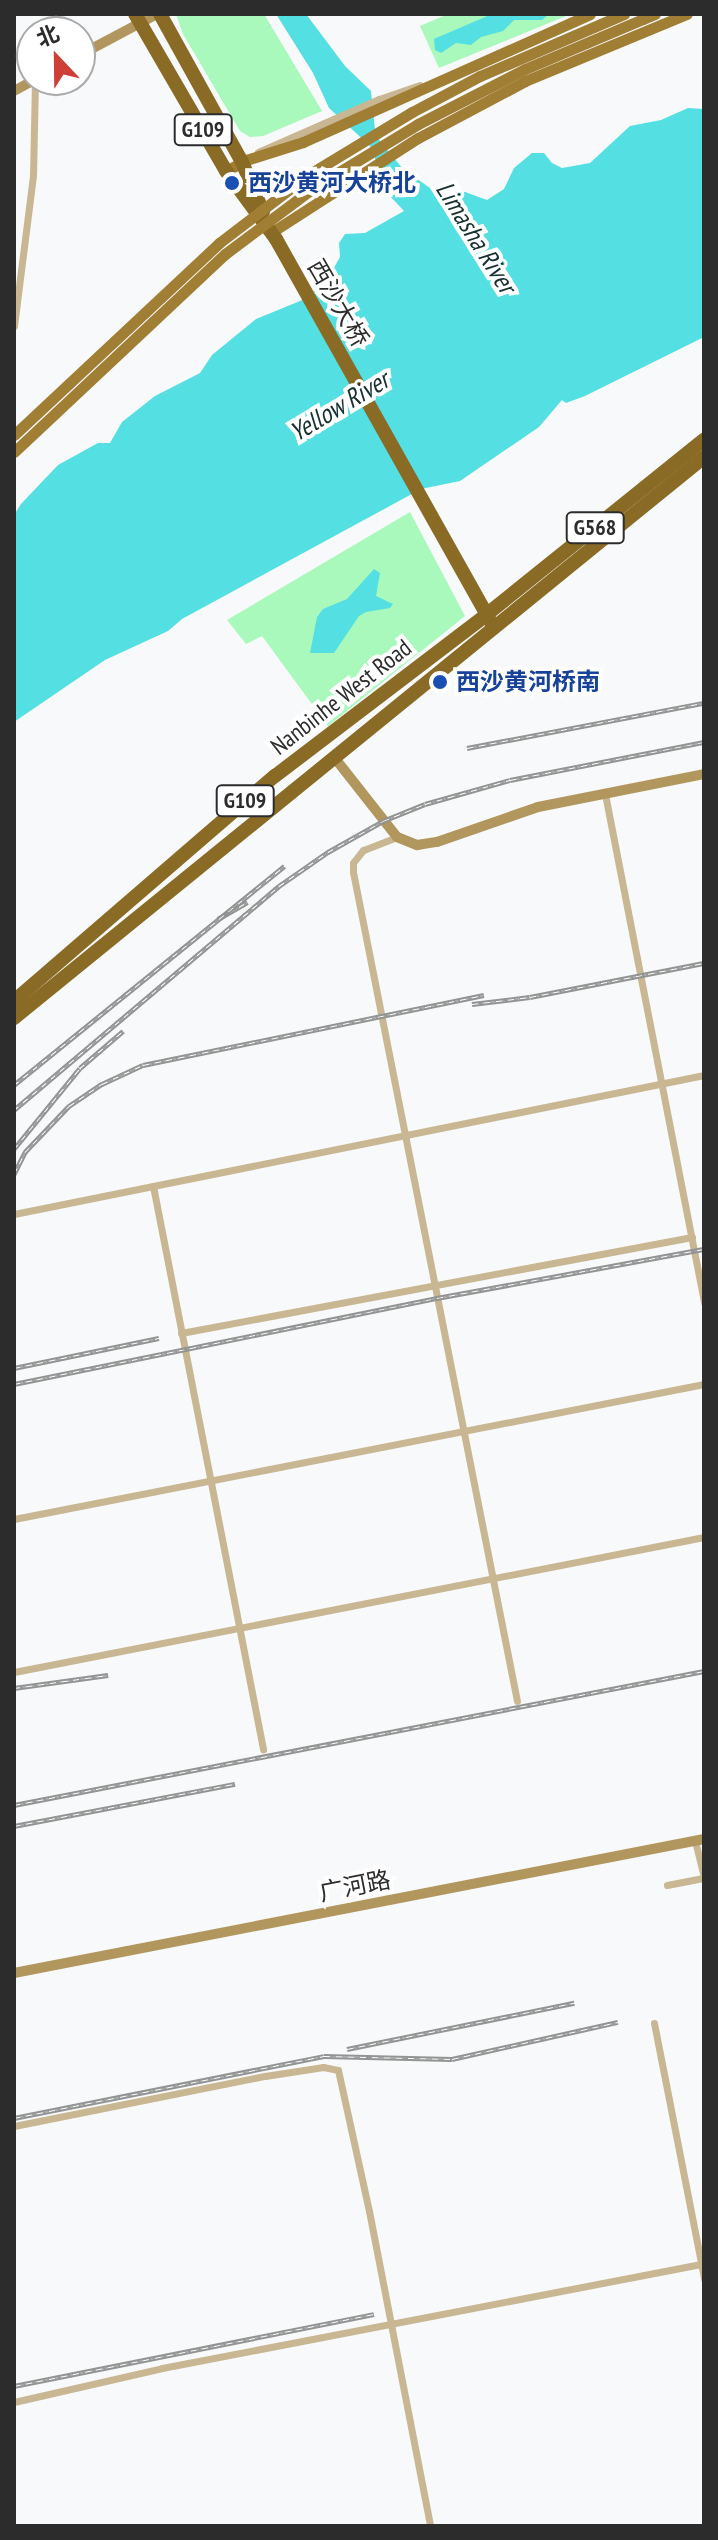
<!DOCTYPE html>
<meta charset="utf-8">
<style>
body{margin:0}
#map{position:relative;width:718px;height:2540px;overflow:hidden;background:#f8f9fa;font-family:"PT Sans Narrow","Noto Sans SC",sans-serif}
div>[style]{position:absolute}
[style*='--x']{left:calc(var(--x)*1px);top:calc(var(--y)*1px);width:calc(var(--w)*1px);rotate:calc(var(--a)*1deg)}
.green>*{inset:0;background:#a8f9bb}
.water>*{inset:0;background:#54dfe3}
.street>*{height:7px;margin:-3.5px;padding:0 3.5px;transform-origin:3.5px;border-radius:3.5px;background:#c9b793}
.secondary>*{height:10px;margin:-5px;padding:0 5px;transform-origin:5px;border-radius:5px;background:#b1965e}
.primary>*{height:11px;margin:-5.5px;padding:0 5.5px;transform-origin:5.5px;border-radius:5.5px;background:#a07e34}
.highway>*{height:14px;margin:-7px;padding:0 7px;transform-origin:7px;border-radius:7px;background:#8a6b25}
.rail>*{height:5px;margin-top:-2.5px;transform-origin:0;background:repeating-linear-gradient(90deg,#fff 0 6px,#929393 0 12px);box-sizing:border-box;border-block:2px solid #929393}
.primary-bridge>*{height:11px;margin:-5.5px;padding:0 5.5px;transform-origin:5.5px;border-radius:5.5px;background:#a07e34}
.dots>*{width:22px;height:22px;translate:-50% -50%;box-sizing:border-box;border:4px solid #fff;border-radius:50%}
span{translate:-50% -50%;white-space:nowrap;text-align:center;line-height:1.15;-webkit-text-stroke:8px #fff;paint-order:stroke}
.shield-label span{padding:2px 6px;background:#fff;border:2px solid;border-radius:6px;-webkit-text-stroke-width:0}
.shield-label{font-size:22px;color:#2c2c2c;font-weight:700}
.transit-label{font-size:24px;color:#164399;font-weight:700}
.left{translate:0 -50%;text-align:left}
.street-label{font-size:24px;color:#2c2c2c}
.water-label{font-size:26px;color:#172f2f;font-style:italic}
.frame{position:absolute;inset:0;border:16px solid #2c2c2c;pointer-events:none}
.north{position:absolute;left:16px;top:16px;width:80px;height:80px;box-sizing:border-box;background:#fff;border:2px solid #ababab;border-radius:50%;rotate:338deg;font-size:22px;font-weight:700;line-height:32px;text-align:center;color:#2c2c2c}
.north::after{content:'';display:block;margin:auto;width:28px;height:36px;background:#cd3f37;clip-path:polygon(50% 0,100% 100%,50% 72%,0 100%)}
</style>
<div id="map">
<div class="green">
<i style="clip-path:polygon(176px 14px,264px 14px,322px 111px,263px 136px,250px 137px,240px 131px,183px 34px)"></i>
<i style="clip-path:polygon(448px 14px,571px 14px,439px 68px,420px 26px)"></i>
<i style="clip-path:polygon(410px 512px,465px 616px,328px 726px,262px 636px,246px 644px,227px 620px)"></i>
</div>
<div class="water">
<i style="clip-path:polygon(276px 14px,306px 14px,345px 66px,371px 91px,375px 130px,380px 141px,403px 169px,440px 195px,465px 192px,487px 200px,504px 189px,514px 168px,532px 153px,544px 153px,552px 163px,562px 168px,590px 163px,630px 126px,661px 120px,688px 108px,704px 109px,704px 337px,585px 396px,566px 403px,562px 400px,539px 427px,460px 481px,421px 489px,182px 619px,168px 631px,105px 660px,14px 722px,14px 515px,21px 504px,58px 465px,98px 443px,110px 443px,122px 422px,155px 396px,200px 373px,212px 355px,256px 319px,300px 301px,325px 284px,340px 257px,339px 243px,345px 234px,365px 233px,404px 211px,390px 196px,370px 146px,329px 108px,313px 73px)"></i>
<i style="clip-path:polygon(492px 14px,549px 14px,542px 20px,514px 20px,503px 31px,481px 37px,471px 45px,456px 43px,441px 53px,435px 50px,434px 39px)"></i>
<i style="clip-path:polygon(374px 569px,380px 573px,376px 596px,393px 604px,390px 608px,366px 612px,359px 616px,334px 653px,310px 653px,317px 617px,323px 609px,347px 599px)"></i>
</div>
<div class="street">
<i style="--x:258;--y:152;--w:132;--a:-23.7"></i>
<i style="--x:379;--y:99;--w:43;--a:-18.9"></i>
<i style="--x:14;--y:326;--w:151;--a:-82.8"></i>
<i style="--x:33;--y:176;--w:96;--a:-88.8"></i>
<i style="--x:605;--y:794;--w:518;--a:78.97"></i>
<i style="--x:397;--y:837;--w:36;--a:159"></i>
<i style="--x:363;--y:850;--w:16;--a:128"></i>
<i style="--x:353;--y:863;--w:9;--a:90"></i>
<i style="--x:353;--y:872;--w:845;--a:78.81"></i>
<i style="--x:153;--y:1186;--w:574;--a:78.94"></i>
<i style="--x:14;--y:1214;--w:704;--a:-11.39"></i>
<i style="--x:181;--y:1333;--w:520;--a:-10.64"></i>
<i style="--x:14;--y:1519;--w:703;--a:-11.07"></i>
<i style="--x:14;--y:1672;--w:703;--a:-11.07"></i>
<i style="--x:695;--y:1841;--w:37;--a:76"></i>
<i style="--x:667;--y:1885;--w:38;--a:-11"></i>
<i style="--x:654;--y:2023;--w:261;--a:78.9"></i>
<i style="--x:14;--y:2126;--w:256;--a:-11.3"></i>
<i style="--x:265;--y:2076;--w:59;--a:-8.8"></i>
<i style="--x:323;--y:2067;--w:15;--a:11"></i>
<i style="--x:338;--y:2070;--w:144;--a:77.6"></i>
<i style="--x:369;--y:2211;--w:321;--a:79"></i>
<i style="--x:14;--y:2402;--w:152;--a:-12.9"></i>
<i style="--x:162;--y:2368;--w:549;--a:-10.92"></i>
</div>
<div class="secondary">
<i style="--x:80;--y:55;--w:87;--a:-28"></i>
<i style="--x:14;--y:91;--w:23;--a:-29"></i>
<i style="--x:334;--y:757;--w:102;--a:51.8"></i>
<i style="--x:397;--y:837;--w:22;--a:22"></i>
<i style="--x:417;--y:845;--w:20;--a:-9"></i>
<i style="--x:437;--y:842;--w:107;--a:-19.1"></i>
<i style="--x:538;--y:807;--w:169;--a:-11.2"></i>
<i style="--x:14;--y:1973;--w:703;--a:-10.99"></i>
</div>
<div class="primary">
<i style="--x:643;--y:19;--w:13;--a:-23"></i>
<i style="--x:226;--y:171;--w:23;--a:-29"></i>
<i style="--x:246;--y:160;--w:60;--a:-17.5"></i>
<i style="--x:303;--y:142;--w:314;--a:-24"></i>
<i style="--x:272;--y:232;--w:174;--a:-32.8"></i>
<i style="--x:418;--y:138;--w:121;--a:-28"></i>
<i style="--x:525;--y:81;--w:175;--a:-22.5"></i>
<i style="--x:14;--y:435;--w:281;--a:-43.1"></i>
<i style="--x:14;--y:452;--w:289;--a:-43.2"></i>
</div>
<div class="highway">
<i style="--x:135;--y:14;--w:181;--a:59.9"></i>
<i style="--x:226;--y:171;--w:84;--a:53.7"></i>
<i style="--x:276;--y:239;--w:439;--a:60.7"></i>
<i style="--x:160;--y:14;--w:169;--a:61"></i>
<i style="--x:242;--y:162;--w:54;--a:67.2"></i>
<i style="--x:14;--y:1001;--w:345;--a:-40.8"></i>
<i style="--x:275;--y:776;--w:265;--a:-37.3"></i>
<i style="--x:486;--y:615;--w:280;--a:-38.8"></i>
<i style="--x:14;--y:1018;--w:889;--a:-39.11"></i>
</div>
<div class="rail">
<i style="--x:467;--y:748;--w:241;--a:-10.8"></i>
<i style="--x:218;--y:919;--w:34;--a:-30"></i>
<i style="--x:472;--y:1004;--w:58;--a:-6.9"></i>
<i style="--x:530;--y:997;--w:177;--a:-11.1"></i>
<i style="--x:14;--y:1085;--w:348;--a:-39"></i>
<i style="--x:14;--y:1110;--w:347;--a:-40.2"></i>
<i style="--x:279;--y:886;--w:60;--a:-34.8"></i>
<i style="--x:328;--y:852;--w:63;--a:-29.4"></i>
<i style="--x:383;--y:821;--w:45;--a:-22"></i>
<i style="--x:425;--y:804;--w:88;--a:-15.8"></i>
<i style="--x:510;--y:780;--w:198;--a:-11.1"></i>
<i style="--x:14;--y:1149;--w:104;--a:-50.8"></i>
<i style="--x:80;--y:1068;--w:57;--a:-40.7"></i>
<i style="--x:14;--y:1174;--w:25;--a:-63"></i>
<i style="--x:25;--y:1152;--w:64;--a:-46.3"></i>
<i style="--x:69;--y:1106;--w:40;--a:-34"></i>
<i style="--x:102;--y:1084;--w:45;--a:-24.9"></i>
<i style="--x:143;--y:1065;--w:348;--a:-11.6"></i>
<i style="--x:14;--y:1368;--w:148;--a:-11.7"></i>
<i style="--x:14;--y:1384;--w:432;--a:-11.5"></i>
<i style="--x:437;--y:1298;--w:271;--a:-10.4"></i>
<i style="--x:14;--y:1688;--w:95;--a:-7.9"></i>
<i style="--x:14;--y:1805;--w:703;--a:-10.99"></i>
<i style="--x:14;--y:1826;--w:225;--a:-10.8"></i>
<i style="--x:347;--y:2049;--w:232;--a:-11.5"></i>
<i style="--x:14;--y:2118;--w:316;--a:-11.3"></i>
<i style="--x:324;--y:2056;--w:128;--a:1.3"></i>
<i style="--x:452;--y:2059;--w:170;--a:-12.6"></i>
<i style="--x:14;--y:2386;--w:367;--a:-11.3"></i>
</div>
<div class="primary-bridge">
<i style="--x:219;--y:243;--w:112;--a:-37.4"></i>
<i style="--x:308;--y:175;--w:122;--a:-31.2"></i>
<i style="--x:412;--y:112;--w:77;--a:-27.9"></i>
<i style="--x:480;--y:76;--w:157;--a:-23.3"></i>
<i style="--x:225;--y:254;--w:114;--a:-36.8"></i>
<i style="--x:316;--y:186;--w:119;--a:-31.3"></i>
<i style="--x:418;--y:124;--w:120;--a:-27.2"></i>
<i style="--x:525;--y:69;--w:128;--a:-23"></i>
</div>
<div class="dots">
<i style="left:232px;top:183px;background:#1a4fb4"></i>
<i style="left:440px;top:682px;background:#1a4fb4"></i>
</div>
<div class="shield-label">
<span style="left:203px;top:130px">G109</span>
<span style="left:595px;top:528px">G568</span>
<span style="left:245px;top:801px">G109</span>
</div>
<div class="transit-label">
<span class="left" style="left:248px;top:183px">西沙黄河大桥北</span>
<span class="left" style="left:456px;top:682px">西沙黄河桥南</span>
</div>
<div class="street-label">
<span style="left:338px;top:303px;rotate:60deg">西沙大桥</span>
<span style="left:341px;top:697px;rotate:-38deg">Nanbinhe West Road</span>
<span style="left:355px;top:1886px;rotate:-11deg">广河路</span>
</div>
<div class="water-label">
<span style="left:476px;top:237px;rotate:58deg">Limasha River</span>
<span style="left:339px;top:406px;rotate:-31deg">Yellow River</span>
</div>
<div class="frame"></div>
<div class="north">北</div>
</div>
